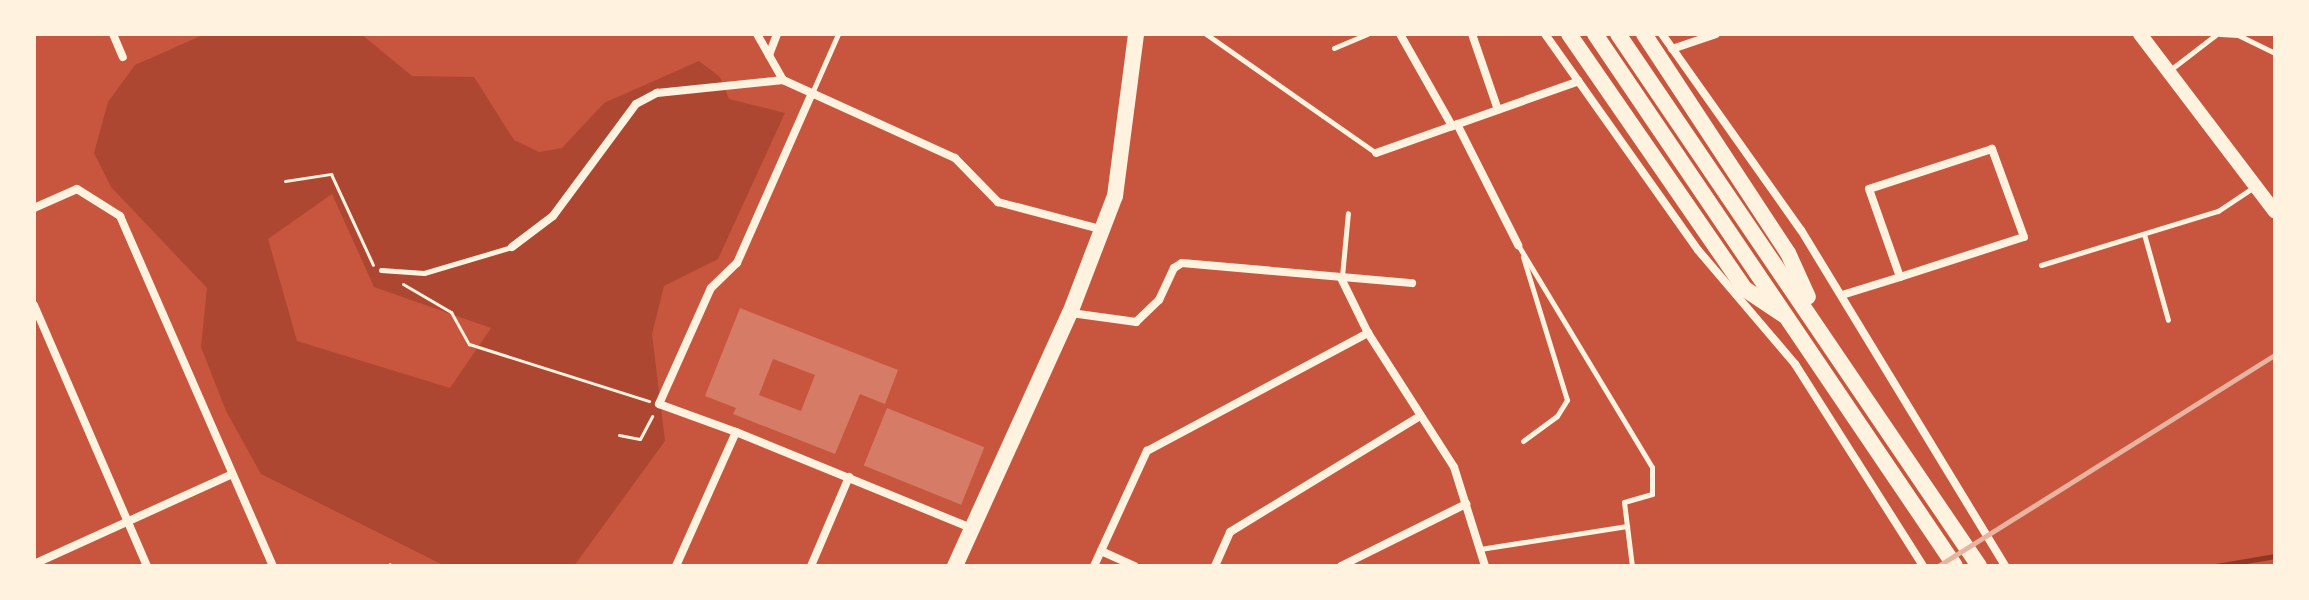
<!DOCTYPE html>
<style>
body{margin:0}
#map{position:relative;width:2309px;height:600px;overflow:hidden;background:#c8553d;font-family:"Source Sans 3",sans-serif}
div>[style]{position:absolute}
[style*='--x']{left:calc(var(--x)*1px);top:calc(var(--y)*1px);width:calc(var(--w)*1px);rotate:calc(var(--a)*1deg)}
.green>*{inset:0;background:#ae4732}
.stream>*{height:5px;margin:-2.5px;padding:0 2.5px;transform-origin:2.5px;border-radius:2.5px;background:#8f3625}
.building>*{inset:0;background:#d67c66;transform-origin:0 0}
.path>*{height:3px;margin:-1.5px;padding:0 1.5px;transform-origin:1.5px;border-radius:1.5px;background:#fff3e0}
.service>*{height:5px;margin:-2.5px;padding:0 2.5px;transform-origin:2.5px;border-radius:2.5px;background:#fff3e0}
.minor>*{height:8px;margin:-4px;padding:0 4px;transform-origin:4px;border-radius:4px;background:#fff3e0}
.secondary>*{height:14px;margin:-7px;padding:0 7px;transform-origin:7px;border-radius:7px;background:#fff3e0}
.trunk>*{height:16px;margin:-8px;padding:0 8px;transform-origin:8px;border-radius:8px;background:#fff3e0}
.rail>*{height:5px;margin:-2.5px;padding:0 2.5px;transform-origin:2.5px;border-radius:2.5px;background:#e9b49f}
span{translate:-50% -50%;white-space:nowrap;text-align:center;line-height:1.15;-webkit-text-stroke:7px #fff3e0;paint-order:stroke}
.frame{position:absolute;inset:0;border:36px solid #fff3e0;pointer-events:none}
</style>
<div id="map">
<div class="green">
<i style="clip-path:polygon(evenodd,205px 34px,361px 34px,412px 76px,474px 77px,514px 140px,539px 152px,562px 148px,604px 103px,699px 61px,720px 77px,729px 99px,785px 113px,718px 259px,664px 286px,652px 334px,665px 441px,574px 566px,445px 566px,261px 474px,226px 411px,201px 347px,207px 288px,111px 187px,94px 153px,108px 102px,135px 65px,205px 34px,332px 194px,374px 287px,491px 328px,450px 388px,297px 341px,268px 239px,332px 194px)"></i>
</div>
<div class="stream">
<i style="--x:2216;--y:566;--w:60;--a:-9.6"></i>
</div>
<div class="building">
<i style="clip-path:polygon(evenodd,740px 308px,898px 370px,885px 404px,860px 394px,835px 454px,733px 414px,736px 408px,705px 396px,740px 308px,773px 359px,815px 375px,801px 411px,759px 395px,773px 359px)"></i>
<i style="left:887px;top:408px;width:105px;height:62px;rotate:22deg"></i>
</div>
<div class="path">
<i style="--x:285;--y:181;--w:47;--a:-8.7"></i>
<i style="--x:331;--y:174;--w:100;--a:65.2"></i>
<i style="--x:403;--y:284;--w:56;--a:30.3"></i>
<i style="--x:451;--y:312;--w:37;--a:61"></i>
<i style="--x:469;--y:344;--w:189;--a:17.6"></i>
<i style="--x:619;--y:435;--w:21;--a:11"></i>
<i style="--x:640;--y:439;--w:26;--a:-62"></i>
</div>
<div class="service">
<i style="--x:1206;--y:34;--w:208;--a:35"></i>
<i style="--x:2220;--y:34;--w:18;--a:3"></i>
<i style="--x:2238;--y:35;--w:41;--a:25.9"></i>
<i style="--x:1334;--y:48;--w:36;--a:-23"></i>
<i style="--x:2170;--y:70;--w:59;--a:-37.5"></i>
<i style="--x:812;--y:93;--w:64;--a:-66.2"></i>
<i style="--x:2144;--y:234;--w:89;--a:74.4"></i>
<i style="--x:1518;--y:245;--w:259;--a:58.9"></i>
<i style="--x:1652;--y:467;--w:27;--a:90"></i>
<i style="--x:1652;--y:494;--w:29;--a:164"></i>
<i style="--x:1624;--y:502;--w:64;--a:82.9"></i>
<i style="--x:2041;--y:265;--w:185;--a:-17"></i>
<i style="--x:2218;--y:211;--w:43;--a:-33.7"></i>
<i style="--x:381;--y:270;--w:43;--a:4"></i>
<i style="--x:424;--y:273;--w:92;--a:-16.5"></i>
<i style="--x:1342;--y:276;--w:63;--a:-84.6"></i>
<i style="--x:1523;--y:441;--w:42;--a:-36.3"></i>
<i style="--x:1557;--y:416;--w:19;--a:-58"></i>
<i style="--x:1567;--y:400;--w:150;--a:-107.1"></i>
<i style="--x:1480;--y:549;--w:149;--a:-8.9"></i>
<i style="--x:389;--y:566;--w:1;--a:-45"></i>
</div>
<div class="minor">
<i style="--x:113;--y:34;--w:25;--a:67"></i>
<i style="--x:757;--y:34;--w:53;--a:60.5"></i>
<i style="--x:1400;--y:34;--w:106;--a:60.5"></i>
<i style="--x:1472;--y:34;--w:80;--a:71.1"></i>
<i style="--x:1545;--y:34;--w:265;--a:54.7"></i>
<i style="--x:1698;--y:250;--w:150;--a:49.6"></i>
<i style="--x:1795;--y:364;--w:239;--a:57.6"></i>
<i style="--x:1662;--y:34;--w:240;--a:54.7"></i>
<i style="--x:1801;--y:230;--w:393;--a:58.7"></i>
<i style="--x:1672;--y:49;--w:46;--a:-18.8"></i>
<i style="--x:769;--y:55;--w:22;--a:-69"></i>
<i style="--x:1457;--y:124;--w:136;--a:63.2"></i>
<i style="--x:1376;--y:153;--w:215;--a:-19.5"></i>
<i style="--x:34;--y:208;--w:47;--a:-23.8"></i>
<i style="--x:77;--y:189;--w:51;--a:32.1"></i>
<i style="--x:120;--y:216;--w:382;--a:66.4"></i>
<i style="--x:512;--y:247;--w:51;--a:-37.1"></i>
<i style="--x:553;--y:216;--w:139;--a:-53.5"></i>
<i style="--x:636;--y:104;--w:24;--a:-28"></i>
<i style="--x:657;--y:93;--w:127;--a:-5.9"></i>
<i style="--x:783;--y:80;--w:189;--a:24.4"></i>
<i style="--x:955;--y:158;--w:62;--a:45.7"></i>
<i style="--x:998;--y:202;--w:106;--a:14.8"></i>
<i style="--x:1342;--y:280;--w:59;--a:63.9"></i>
<i style="--x:1368;--y:333;--w:159;--a:57.3"></i>
<i style="--x:1454;--y:467;--w:104;--a:72.6"></i>
<i style="--x:1842;--y:295;--w:61;--a:-17.2"></i>
<i style="--x:1900;--y:277;--w:130;--a:-17.9"></i>
<i style="--x:2024;--y:237;--w:94;--a:-110"></i>
<i style="--x:1992;--y:149;--w:129;--a:162"></i>
<i style="--x:1869;--y:189;--w:93;--a:70.6"></i>
<i style="--x:34;--y:305;--w:284;--a:66.6"></i>
<i style="--x:1071;--y:313;--w:66;--a:7.9"></i>
<i style="--x:1136;--y:322;--w:32;--a:-44"></i>
<i style="--x:1159;--y:300;--w:35;--a:-65"></i>
<i style="--x:1174;--y:268;--w:9;--a:-32"></i>
<i style="--x:1182;--y:263;--w:231;--a:5"></i>
<i style="--x:736;--y:432;--w:82;--a:-160"></i>
<i style="--x:659;--y:404;--w:127;--a:-65.9"></i>
<i style="--x:711;--y:288;--w:36;--a:-44"></i>
<i style="--x:737;--y:263;--w:186;--a:-66.2"></i>
<i style="--x:1101;--y:551;--w:37;--a:24"></i>
<i style="--x:34;--y:564;--w:217;--a:-24.4"></i>
<i style="--x:676;--y:566;--w:147;--a:-65.9"></i>
<i style="--x:736;--y:432;--w:254;--a:22.2"></i>
<i style="--x:811;--y:566;--w:97;--a:-66.9"></i>
<i style="--x:1094;--y:566;--w:127;--a:-65.3"></i>
<i style="--x:1147;--y:451;--w:251;--a:-28.1"></i>
<i style="--x:1215;--y:566;--w:37;--a:-66"></i>
<i style="--x:1230;--y:532;--w:223;--a:-31.4"></i>
<i style="--x:1341;--y:566;--w:140;--a:-26.4"></i>
</div>
<div class="secondary">
<i style="--x:2140;--y:34;--w:223;--a:52.8"></i>
</div>
<div class="trunk">
<i style="--x:1569;--y:34;--w:310;--a:55.4"></i>
<i style="--x:1745;--y:289;--w:45;--a:34"></i>
<i style="--x:1595;--y:34;--w:642;--a:55.91"></i>
<i style="--x:1618;--y:34;--w:643;--a:55.84"></i>
<i style="--x:1644;--y:34;--w:262;--a:56.7"></i>
<i style="--x:1788;--y:253;--w:48;--a:65.6"></i>
<i style="--x:955;--y:566;--w:278;--a:-65.6"></i>
<i style="--x:1070;--y:313;--w:125;--a:-69"></i>
<i style="--x:1115;--y:196;--w:163;--a:-82.6"></i>
</div>
<div class="rail">
<i style="--x:1938;--y:566;--w:398;--a:-32.1"></i>
</div>
<div class="frame"></div>
</div>
